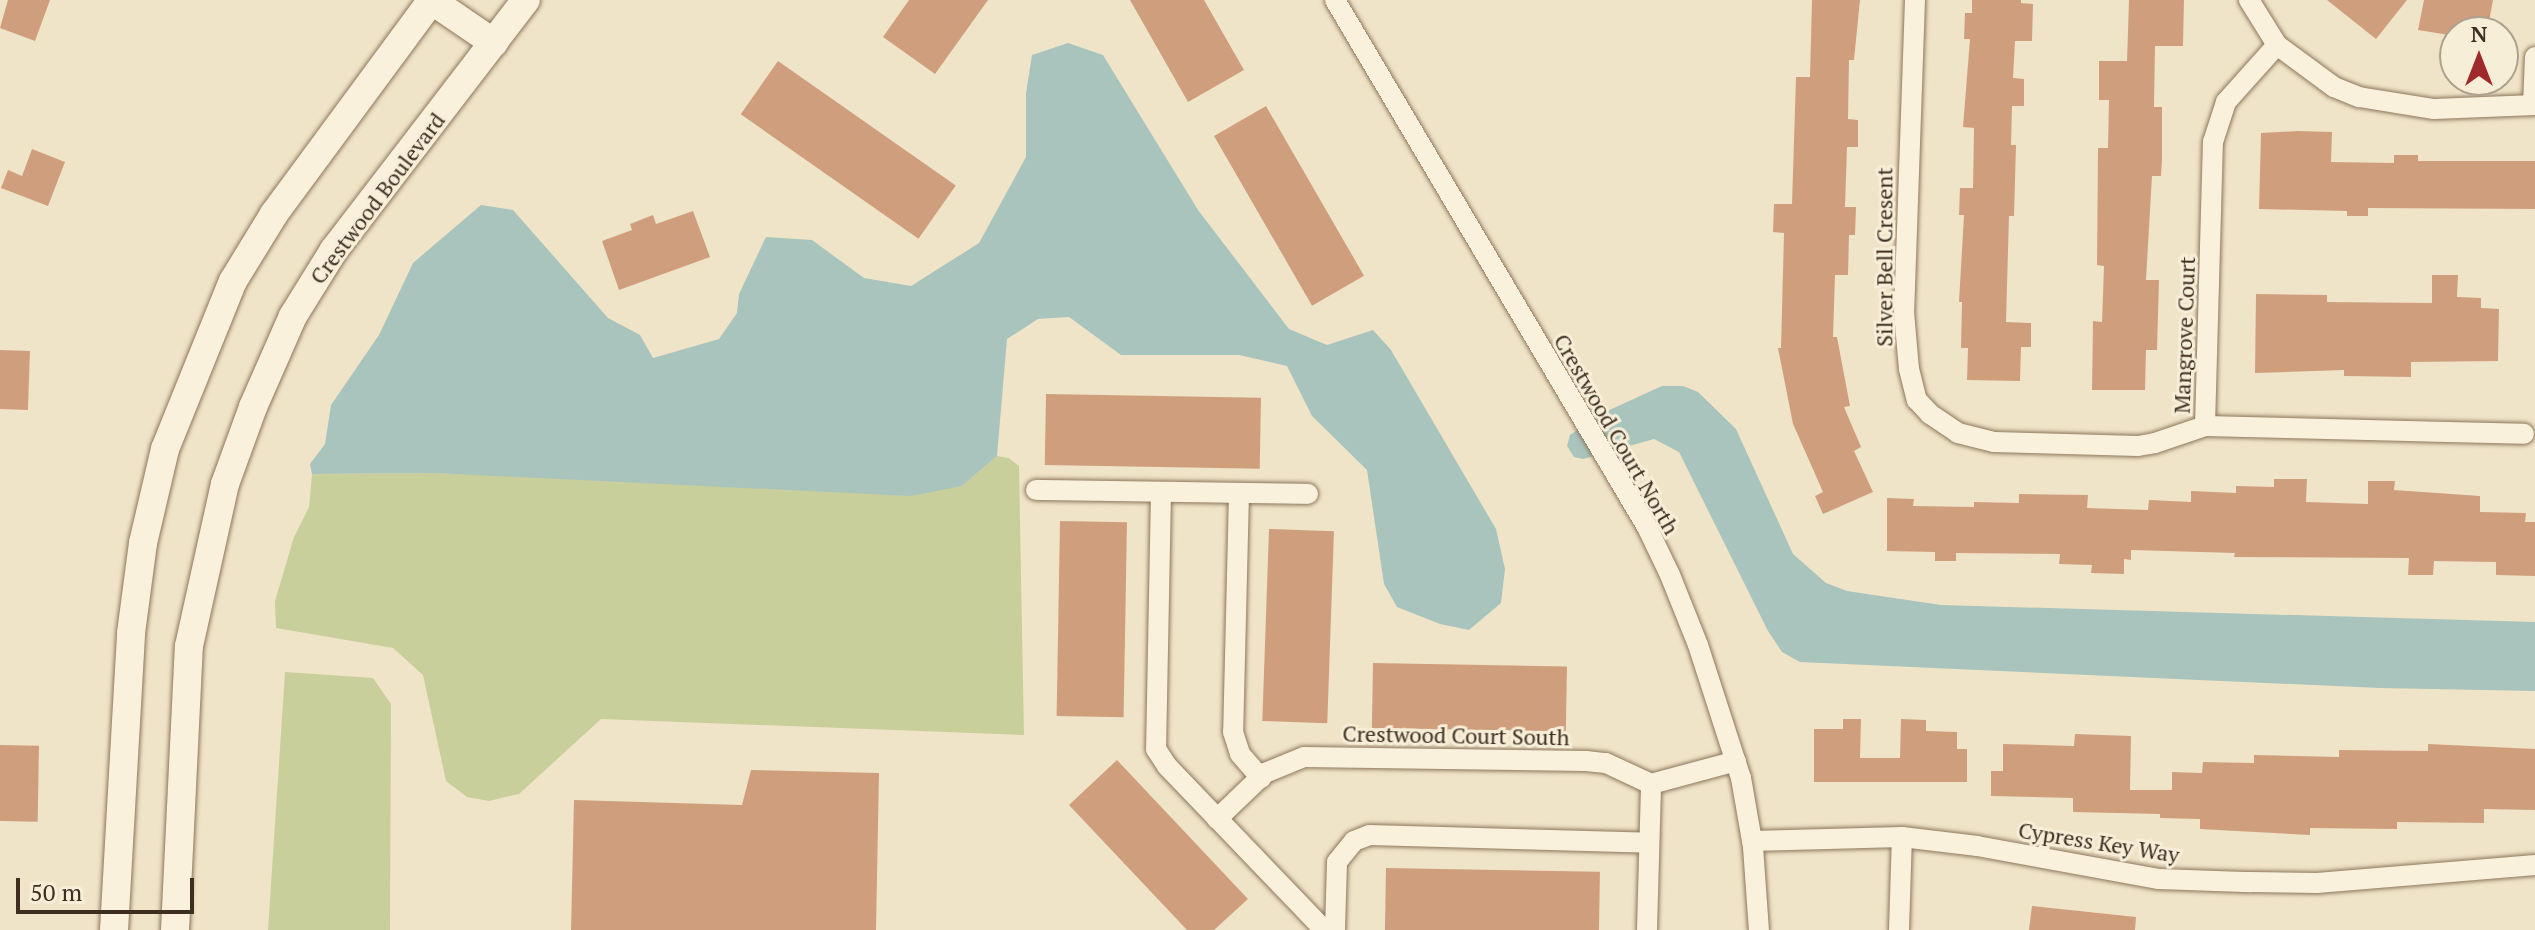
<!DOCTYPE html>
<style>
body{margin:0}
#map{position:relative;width:2535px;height:930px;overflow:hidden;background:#f0e4c8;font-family:"PT Serif",serif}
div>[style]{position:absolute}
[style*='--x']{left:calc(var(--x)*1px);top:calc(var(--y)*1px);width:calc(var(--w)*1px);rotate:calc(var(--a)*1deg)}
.green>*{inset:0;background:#c9cf9b}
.water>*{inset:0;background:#a9c4bc}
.building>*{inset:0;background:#cf9f7d;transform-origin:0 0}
.roads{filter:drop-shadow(0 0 2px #8d765c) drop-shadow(0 0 2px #8d765c)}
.street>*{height:20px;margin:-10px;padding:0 10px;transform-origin:10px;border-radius:10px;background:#faf1dc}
.secondary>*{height:28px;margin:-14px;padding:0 14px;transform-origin:14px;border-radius:14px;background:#faf1dc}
span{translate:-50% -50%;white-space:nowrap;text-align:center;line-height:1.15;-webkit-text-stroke:6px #f7eed8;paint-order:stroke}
.street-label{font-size:22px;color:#3d2e20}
.north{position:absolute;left:2439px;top:16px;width:80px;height:80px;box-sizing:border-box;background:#f7eed8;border:2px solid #ada18e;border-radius:50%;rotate:0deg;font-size:22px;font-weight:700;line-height:32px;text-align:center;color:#3d2e20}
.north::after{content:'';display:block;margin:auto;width:28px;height:36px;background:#9e2a2b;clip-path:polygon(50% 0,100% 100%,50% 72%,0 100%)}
.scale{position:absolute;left:16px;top:878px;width:178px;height:36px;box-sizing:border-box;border:4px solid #3d2e20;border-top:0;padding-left:10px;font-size:24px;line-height:28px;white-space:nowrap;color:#3d2e20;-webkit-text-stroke:6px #f7eed8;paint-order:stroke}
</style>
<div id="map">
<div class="green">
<i style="clip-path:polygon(997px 456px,1009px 458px,1019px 466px,1024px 735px,601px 719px,519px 794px,489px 801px,467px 797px,446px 781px,423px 675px,393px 648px,276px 628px,275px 601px,294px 537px,309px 507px,312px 474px,433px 473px,962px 486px)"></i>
<i style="clip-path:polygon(285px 672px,373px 678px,391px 704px,390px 930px,268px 930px)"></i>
</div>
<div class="water">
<i style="clip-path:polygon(1068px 43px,1103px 55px,1198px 210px,1289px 329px,1327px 345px,1373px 330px,1391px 350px,1496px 529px,1505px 569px,1501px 603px,1469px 630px,1440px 624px,1397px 607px,1384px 584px,1367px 470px,1312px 416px,1287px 366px,1239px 355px,1121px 355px,1069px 317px,1038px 319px,1007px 339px,997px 456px,962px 486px,911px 496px,433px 473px,312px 474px,310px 464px,325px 444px,331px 405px,379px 335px,413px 263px,481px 205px,513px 210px,608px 318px,640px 335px,653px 358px,719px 339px,737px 313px,739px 294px,766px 237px,812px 240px,864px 278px,911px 286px,979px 243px,1026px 157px,1026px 93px,1032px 55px)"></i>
<i style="clip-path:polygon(1662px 386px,1683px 386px,1698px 392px,1736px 429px,1793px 554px,1826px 583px,1847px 591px,1941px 605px,2535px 622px,2535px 691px,2379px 688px,1800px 662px,1782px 652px,1768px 631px,1679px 452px,1654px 439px,1583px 459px,1574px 457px,1567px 446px,1570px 435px,1605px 412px)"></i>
</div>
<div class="building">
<i style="clip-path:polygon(8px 0,50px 0,35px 41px,0 28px)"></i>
<i style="clip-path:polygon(909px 0,988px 0,935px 74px,883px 37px)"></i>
<i style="clip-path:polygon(1130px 0,1204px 0,1244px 70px,1188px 102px)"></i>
<i style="clip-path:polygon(1812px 0,1860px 0,1854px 60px,1849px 60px,1848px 119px,1858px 120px,1858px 147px,1847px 147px,1845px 207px,1856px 207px,1855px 235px,1849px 235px,1848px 275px,1835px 275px,1833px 337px,1837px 337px,1850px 406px,1844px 407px,1861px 447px,1854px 451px,1873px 492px,1823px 514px,1815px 496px,1823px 492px,1793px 424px,1778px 348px,1781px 348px,1784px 233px,1773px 232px,1774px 204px,1792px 204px,1796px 77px,1810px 77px)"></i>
<i style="clip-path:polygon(1972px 0,2021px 0,2021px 3px,2033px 4px,2032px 41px,2015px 41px,2013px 78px,2024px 79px,2024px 106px,2012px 106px,2011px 145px,2016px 145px,2014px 216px,2009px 216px,2006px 322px,2031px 323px,2031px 347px,2021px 347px,2020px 381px,1967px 380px,1968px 348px,1961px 348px,1962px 302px,1959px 302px,1964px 215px,1959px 215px,1960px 188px,1973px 188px,1974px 128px,1963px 127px,1970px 39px,1964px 39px,1965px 13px,1972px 13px)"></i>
<i style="clip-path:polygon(2129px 0,2184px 0,2183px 46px,2155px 46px,2154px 107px,2162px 107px,2162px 159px,2161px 176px,2152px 176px,2146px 280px,2159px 280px,2157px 350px,2146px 350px,2145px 390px,2092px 390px,2093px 321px,2102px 322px,2104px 266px,2097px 265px,2098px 148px,2108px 148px,2109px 100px,2099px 100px,2099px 61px,2127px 61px)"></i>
<i style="clip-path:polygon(2327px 0,2407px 0,2376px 39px)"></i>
<i style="clip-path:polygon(2424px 0,2493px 0,2487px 32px,2455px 32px,2455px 36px,2418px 30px)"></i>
<i style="left:778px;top:61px;width:217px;height:65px;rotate:35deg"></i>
<i style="left:1266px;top:106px;width:196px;height:60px;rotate:60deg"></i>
<i style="clip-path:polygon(2298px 131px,2332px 132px,2331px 162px,2394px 163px,2394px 155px,2418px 155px,2418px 161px,2535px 161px,2535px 209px,2368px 208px,2368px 216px,2347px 216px,2347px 211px,2259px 209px,2261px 133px)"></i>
<i style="clip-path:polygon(32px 149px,65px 162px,48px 206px,1px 188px,8px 170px,22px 176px)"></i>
<i style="clip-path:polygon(693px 211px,710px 257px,619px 290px,602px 241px,632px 230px,630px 224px,653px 215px,656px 224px)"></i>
<i style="clip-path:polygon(2432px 275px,2458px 275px,2457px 297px,2481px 298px,2481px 308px,2499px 309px,2498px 361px,2411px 362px,2411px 377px,2344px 376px,2344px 370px,2255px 373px,2256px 294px,2327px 295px,2327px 302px,2432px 303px)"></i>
<i style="left:0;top:350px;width:30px;height:59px;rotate:2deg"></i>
<i style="left:1046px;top:394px;width:215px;height:71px;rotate:1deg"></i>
<i style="clip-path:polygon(2274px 479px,2307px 479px,2306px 502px,2368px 504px,2368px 481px,2395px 481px,2394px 490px,2480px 496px,2480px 512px,2526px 513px,2525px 522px,2535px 522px,2535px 576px,2496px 575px,2496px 562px,2434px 561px,2433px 575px,2408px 575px,2409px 558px,2234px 557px,2235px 553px,2131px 550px,2131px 560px,2124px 559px,2124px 574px,2091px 573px,2092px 565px,2059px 564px,2060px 554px,1956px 553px,1956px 561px,1935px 561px,1935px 552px,1887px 551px,1887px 498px,1914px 499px,1913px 506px,1974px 507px,1974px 502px,2019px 503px,2019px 494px,2088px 495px,2087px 508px,2148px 510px,2149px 500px,2191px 502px,2191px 491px,2236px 493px,2236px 486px,2274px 487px)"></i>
<i style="left:1060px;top:521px;width:67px;height:195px;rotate:1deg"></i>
<i style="left:1269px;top:529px;width:65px;height:192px;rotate:2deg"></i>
<i style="left:1373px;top:663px;width:194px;height:65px;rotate:1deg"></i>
<i style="clip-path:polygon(1843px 719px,1861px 719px,1860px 758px,1900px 758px,1901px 719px,1926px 720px,1926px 731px,1957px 732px,1957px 749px,1967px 749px,1967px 782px,1814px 782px,1814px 729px,1843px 729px)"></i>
<i style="clip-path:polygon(2075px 734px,2131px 736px,2130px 790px,2172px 790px,2172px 772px,2202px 773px,2203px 762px,2254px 763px,2254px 755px,2339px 757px,2339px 750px,2428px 751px,2428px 744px,2535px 749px,2535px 810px,2484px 809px,2484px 823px,2397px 822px,2397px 829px,2310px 828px,2310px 835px,2200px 829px,2200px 819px,2160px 818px,2160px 814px,2073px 812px,2073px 798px,1991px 796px,1991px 771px,2003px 771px,2003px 744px,2074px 746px)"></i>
<i style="left:0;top:745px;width:39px;height:76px;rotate:1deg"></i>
<i style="clip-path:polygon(1117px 760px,1248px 899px,1214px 930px,1187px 930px,1069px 805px)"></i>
<i style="clip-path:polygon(751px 770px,879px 773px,876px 930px,571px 930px,574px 800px,742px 805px)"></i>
<i style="left:1386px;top:868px;width:214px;height:62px;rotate:1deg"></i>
<i style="clip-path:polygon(2032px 906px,2136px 917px,2135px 930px,2029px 930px)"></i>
</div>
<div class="roads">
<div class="street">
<i style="--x:1335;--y:0;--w:612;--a:59.37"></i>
<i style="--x:1647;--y:527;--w:53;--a:64.4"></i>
<i style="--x:1670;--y:575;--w:75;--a:68.2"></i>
<i style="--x:1698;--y:645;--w:140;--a:72.1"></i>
<i style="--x:1741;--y:778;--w:70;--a:80.1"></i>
<i style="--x:1753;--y:847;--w:83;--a:85.9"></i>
<i style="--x:1915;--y:0;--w:312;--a:92"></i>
<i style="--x:1904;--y:312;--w:57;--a:85"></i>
<i style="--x:1909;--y:369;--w:32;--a:76"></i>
<i style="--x:1917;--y:400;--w:19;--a:47"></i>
<i style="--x:1930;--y:414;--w:34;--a:34"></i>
<i style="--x:1958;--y:433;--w:37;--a:14"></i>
<i style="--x:1994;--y:442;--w:144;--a:1.6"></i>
<i style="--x:2138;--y:446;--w:17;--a:-10"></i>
<i style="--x:2155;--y:443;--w:53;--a:-18.8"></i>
<i style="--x:2205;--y:426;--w:319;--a:1.4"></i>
<i style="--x:2249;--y:0;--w:53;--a:58.1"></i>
<i style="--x:2277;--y:45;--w:71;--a:36.4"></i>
<i style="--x:2334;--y:87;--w:27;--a:22"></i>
<i style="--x:2359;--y:97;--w:76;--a:9.1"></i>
<i style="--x:2434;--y:109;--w:101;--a:-2.3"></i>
<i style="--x:2533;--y:105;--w:48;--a:-87.6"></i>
<i style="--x:2205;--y:426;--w:284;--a:-88.4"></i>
<i style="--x:2213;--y:142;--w:42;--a:-72"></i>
<i style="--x:2226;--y:102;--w:76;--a:-48.2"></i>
<i style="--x:1036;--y:490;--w:272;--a:0.8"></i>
<i style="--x:1161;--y:492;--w:257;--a:91.1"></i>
<i style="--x:1156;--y:749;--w:20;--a:57"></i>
<i style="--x:1167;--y:766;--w:227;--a:46.2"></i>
<i style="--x:1239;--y:493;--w:239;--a:91.4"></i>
<i style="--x:1233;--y:732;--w:23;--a:72"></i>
<i style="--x:1240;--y:754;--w:32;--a:49"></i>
<i style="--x:1217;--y:819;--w:66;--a:-43.8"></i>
<i style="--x:1265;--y:773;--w:42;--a:-22.3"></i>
<i style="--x:1304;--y:757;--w:282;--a:0.8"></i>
<i style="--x:1586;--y:761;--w:20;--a:6"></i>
<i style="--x:1606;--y:763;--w:50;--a:25"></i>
<i style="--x:1651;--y:784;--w:88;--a:-15.1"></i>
<i style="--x:1752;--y:841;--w:150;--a:-1.5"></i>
<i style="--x:1902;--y:837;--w:76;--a:6.8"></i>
<i style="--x:1977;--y:846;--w:185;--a:10.3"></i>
<i style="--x:2159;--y:879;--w:85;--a:2"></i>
<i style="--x:2244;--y:882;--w:73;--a:0.8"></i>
<i style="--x:2317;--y:883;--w:219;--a:-4.7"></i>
<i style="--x:1335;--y:930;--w:68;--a:-88.3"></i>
<i style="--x:1337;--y:862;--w:27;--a:-51"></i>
<i style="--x:1354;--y:841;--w:17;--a:-21"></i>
<i style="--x:1370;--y:835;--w:279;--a:1.6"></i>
<i style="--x:1647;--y:930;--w:146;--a:-88.4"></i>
<i style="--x:1899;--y:930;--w:93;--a:-88.2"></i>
</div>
<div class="secondary">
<i style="--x:431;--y:0;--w:76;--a:34.3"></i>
<i style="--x:114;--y:930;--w:297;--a:-86.7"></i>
<i style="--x:131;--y:633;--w:91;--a:-82.4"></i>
<i style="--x:143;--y:543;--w:97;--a:-76.8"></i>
<i style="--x:165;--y:449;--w:181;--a:-68"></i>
<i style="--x:233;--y:281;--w:79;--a:-58.5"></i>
<i style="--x:274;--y:214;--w:266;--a:-53.6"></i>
<i style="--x:175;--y:930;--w:284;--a:-87.2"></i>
<i style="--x:189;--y:646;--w:166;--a:-77.5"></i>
<i style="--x:225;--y:484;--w:82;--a:-70"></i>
<i style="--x:253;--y:407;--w:99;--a:-66.3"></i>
<i style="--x:293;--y:316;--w:78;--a:-58.2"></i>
<i style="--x:334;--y:250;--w:315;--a:-52.5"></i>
</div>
</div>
<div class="street-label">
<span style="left:377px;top:198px;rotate:-53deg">Crestwood Boulevard</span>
<span style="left:1884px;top:257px;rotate:-90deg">Silver Bell Cresent</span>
<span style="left:2184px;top:335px;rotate:-88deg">Mangrove Court</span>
<span style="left:1617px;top:434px;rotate:60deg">Crestwood Court North</span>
<span style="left:1456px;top:735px;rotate:1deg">Crestwood Court South</span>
<span style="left:2099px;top:842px;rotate:9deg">Cypress Key Way</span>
</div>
<div class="north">N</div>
<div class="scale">50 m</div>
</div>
